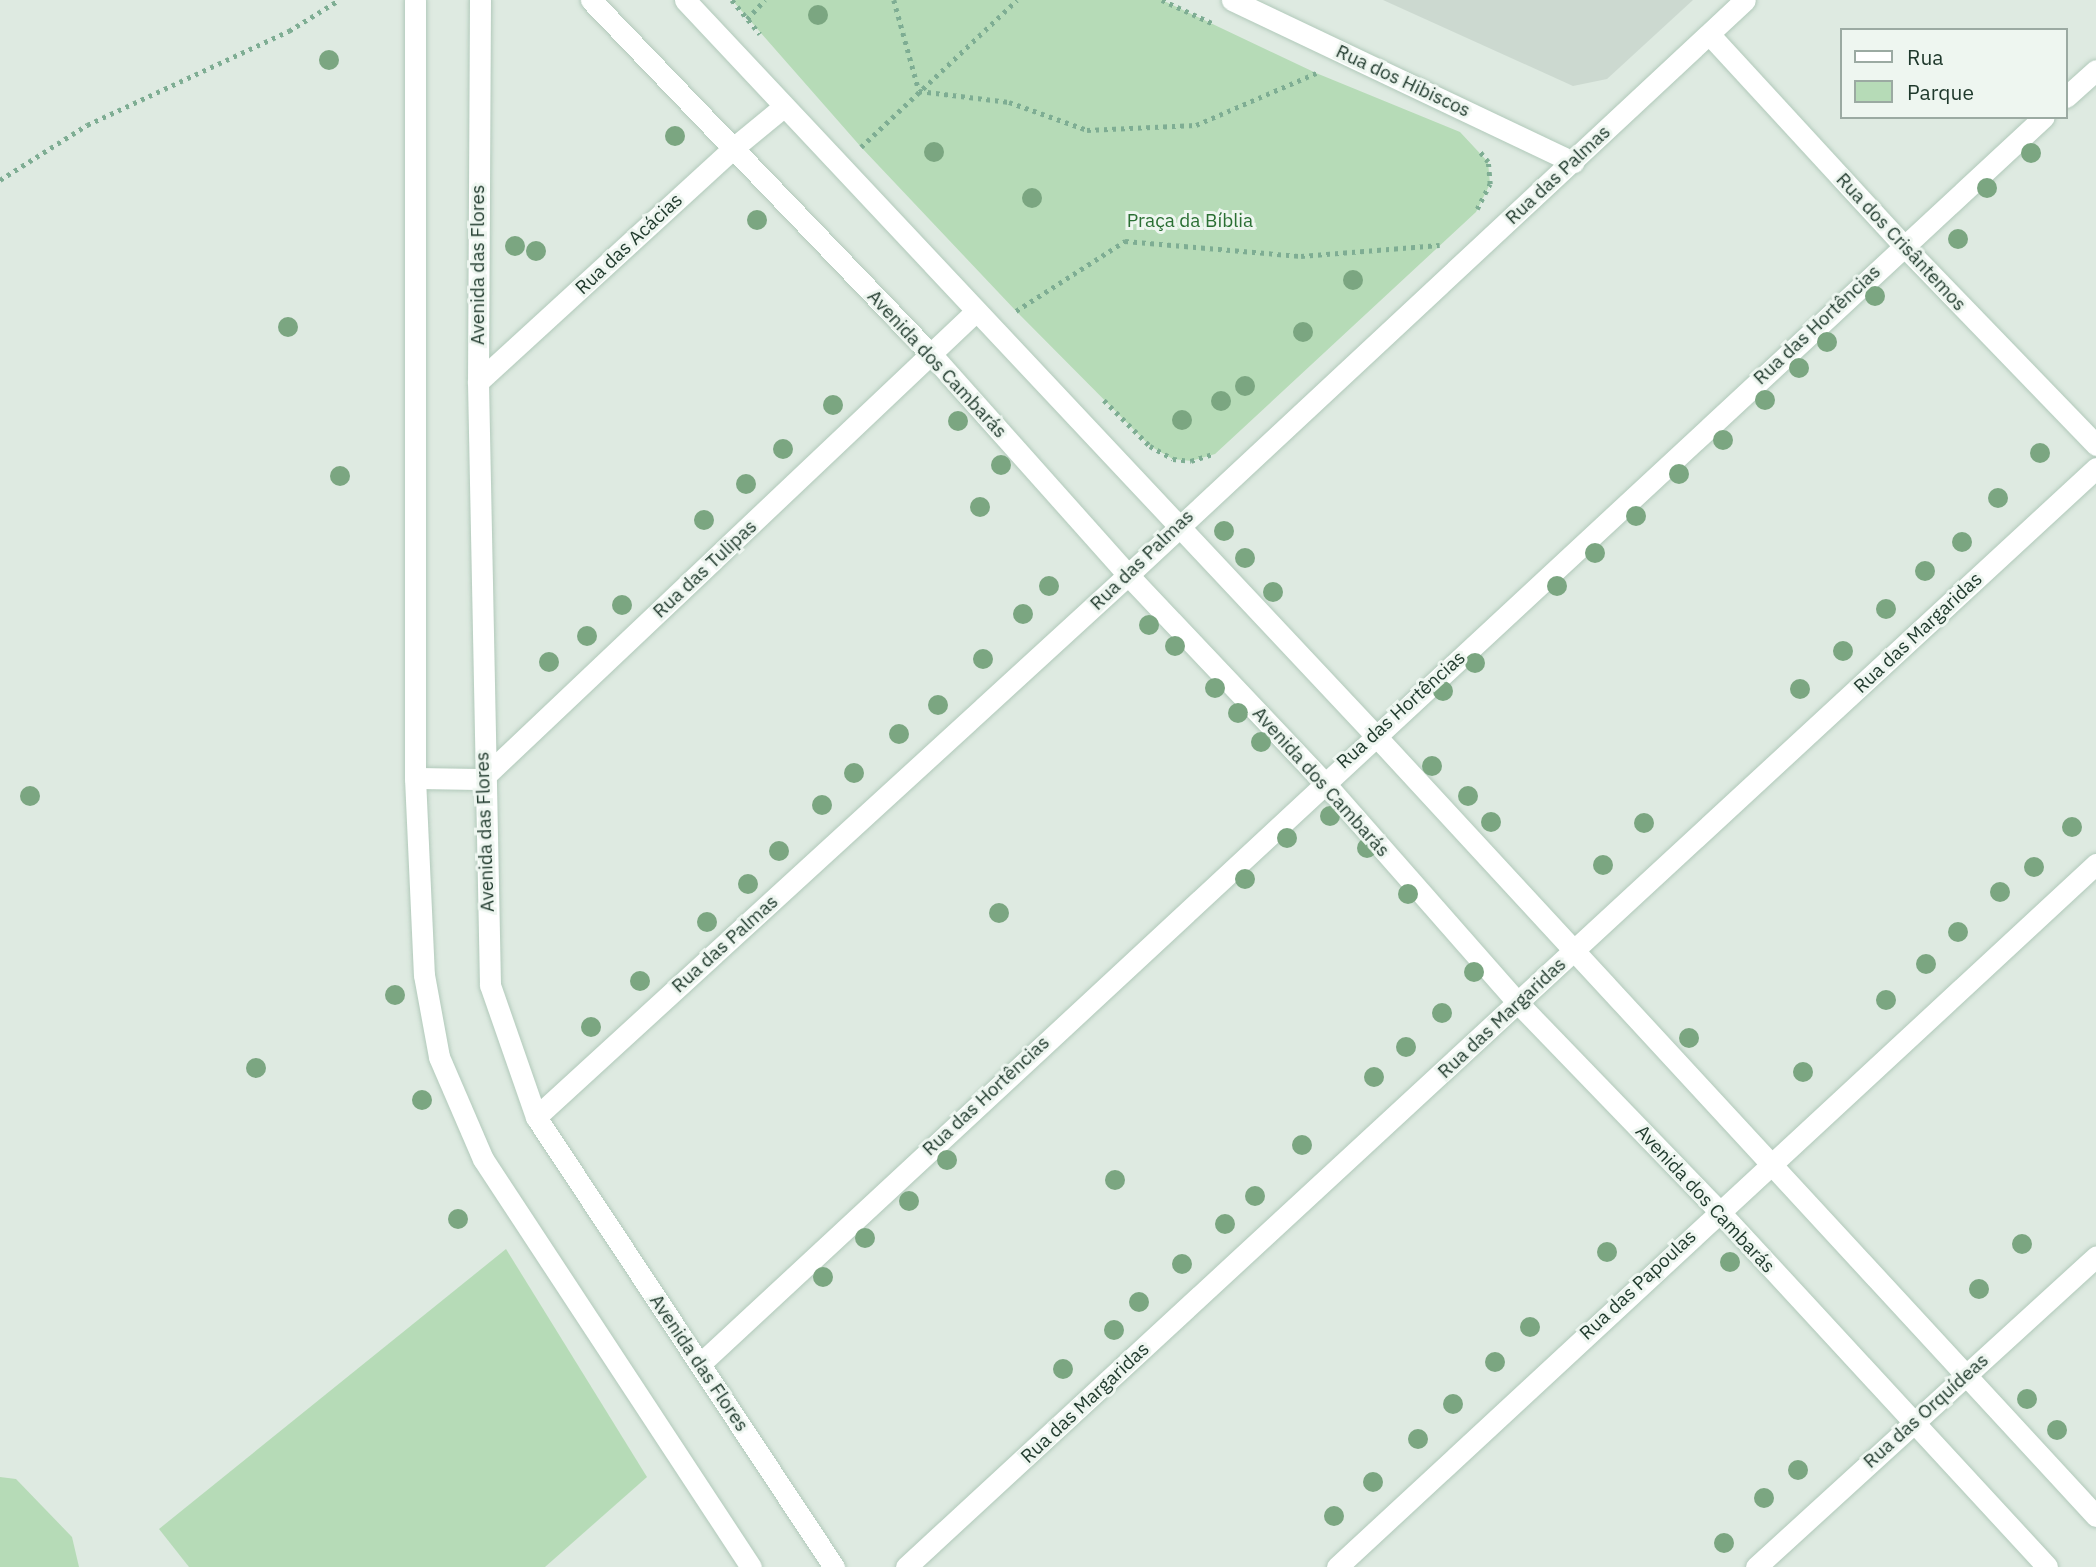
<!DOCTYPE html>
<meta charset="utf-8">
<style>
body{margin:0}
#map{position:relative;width:2096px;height:1567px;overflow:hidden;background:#deeae1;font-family:"IBM Plex Sans",sans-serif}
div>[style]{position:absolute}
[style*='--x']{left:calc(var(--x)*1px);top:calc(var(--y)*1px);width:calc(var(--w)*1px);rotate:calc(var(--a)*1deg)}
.built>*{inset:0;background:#ccd9d0}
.green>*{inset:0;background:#b6dbb7}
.path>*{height:4.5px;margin-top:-2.25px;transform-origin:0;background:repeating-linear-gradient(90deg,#7ead93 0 3.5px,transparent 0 8.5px)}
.roads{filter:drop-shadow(0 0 2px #b1c9ba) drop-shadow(0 0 2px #b1c9ba)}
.street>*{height:21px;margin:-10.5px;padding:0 10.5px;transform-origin:10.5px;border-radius:10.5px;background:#fff}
.secondary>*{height:21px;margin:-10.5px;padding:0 10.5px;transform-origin:10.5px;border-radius:10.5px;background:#fff}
.trees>*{width:20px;height:20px;margin:-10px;border-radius:50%;background:#7ba681}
span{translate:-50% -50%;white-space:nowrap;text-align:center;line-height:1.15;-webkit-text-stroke:6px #eef6f0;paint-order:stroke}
.street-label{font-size:19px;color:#1f392c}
.park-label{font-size:19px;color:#2a6f33}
.legend{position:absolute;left:1840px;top:28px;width:228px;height:91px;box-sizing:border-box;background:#eef6f0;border:2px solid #9baaa2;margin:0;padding:9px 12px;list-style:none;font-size:21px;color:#1f392c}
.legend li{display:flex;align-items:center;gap:14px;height:35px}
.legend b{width:35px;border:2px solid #9baaa2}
</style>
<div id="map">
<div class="built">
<i style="clip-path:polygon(1383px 0,1693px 0,1607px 79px,1573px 86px)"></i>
</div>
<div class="green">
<i style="clip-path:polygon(732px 0,1162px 0,1316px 73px,1460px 132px,1488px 162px,1490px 184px,1476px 212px,1215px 454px,1191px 461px,1173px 459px,1150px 446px,1016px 311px,861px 147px)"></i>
<i style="clip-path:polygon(506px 1249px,647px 1477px,545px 1567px,189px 1567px,159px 1529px)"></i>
<i style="clip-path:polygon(0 1477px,16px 1479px,72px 1537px,79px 1567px,0 1567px)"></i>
</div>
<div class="path">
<i style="--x:732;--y:0;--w:44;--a:50.5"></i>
<i style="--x:894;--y:0;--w:94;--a:74.6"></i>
<i style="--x:919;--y:91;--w:91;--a:7"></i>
<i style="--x:1009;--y:102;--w:83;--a:19.7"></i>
<i style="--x:1087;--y:130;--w:109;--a:-2.6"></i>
<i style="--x:1196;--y:125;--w:131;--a:-23.4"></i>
<i style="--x:1162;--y:0;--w:57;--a:24.8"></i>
<i style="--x:747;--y:19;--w:26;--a:-47"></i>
<i style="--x:861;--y:147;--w:214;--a:-43.3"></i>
<i style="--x:0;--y:180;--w:103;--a:-32.3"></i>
<i style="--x:87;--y:125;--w:223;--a:-25"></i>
<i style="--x:289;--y:31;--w:59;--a:-31.8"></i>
<i style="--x:1477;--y:209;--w:28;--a:-63"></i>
<i style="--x:1490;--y:184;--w:22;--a:-95"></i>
<i style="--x:1488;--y:162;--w:14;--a:-129"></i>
<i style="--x:1016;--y:311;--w:130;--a:-32.7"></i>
<i style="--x:1125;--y:241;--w:177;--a:4.9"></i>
<i style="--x:1301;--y:256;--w:139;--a:-4.5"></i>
<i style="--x:1104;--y:400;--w:65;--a:45"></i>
<i style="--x:1150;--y:446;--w:26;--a:29"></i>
<i style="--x:1173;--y:459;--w:18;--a:6"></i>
<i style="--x:1191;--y:461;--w:25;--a:-18"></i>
</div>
<div class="roads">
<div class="street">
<i style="--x:591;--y:0;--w:492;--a:46.2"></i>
<i style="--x:932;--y:355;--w:295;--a:48.3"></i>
<i style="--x:1128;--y:575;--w:284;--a:46.6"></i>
<i style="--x:1323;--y:781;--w:297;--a:48.7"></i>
<i style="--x:1519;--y:1004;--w:286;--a:46"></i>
<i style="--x:1718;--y:1210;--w:485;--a:47.3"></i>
<i style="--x:685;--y:0;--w:1008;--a:46.81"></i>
<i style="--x:1375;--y:735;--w:1063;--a:47.29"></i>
<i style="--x:1232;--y:0;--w:378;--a:25.4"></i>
<i style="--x:1710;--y:35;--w:285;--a:47.4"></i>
<i style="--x:1903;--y:245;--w:278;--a:46"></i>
<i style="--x:2066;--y:97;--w:40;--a:-42"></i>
<i style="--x:478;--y:382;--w:343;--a:-42.5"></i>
<i style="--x:731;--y:150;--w:66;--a:-39.5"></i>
<i style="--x:415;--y:778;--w:67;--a:0.9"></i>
<i style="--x:482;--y:779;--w:679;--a:-43.45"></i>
<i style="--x:536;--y:1117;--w:803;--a:-42.48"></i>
<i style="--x:1128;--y:575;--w:843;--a:-42.98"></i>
<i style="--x:700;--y:1364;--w:1833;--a:-42.86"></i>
<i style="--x:906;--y:1567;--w:1620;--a:-42.72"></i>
<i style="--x:1337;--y:1567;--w:1035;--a:-42.81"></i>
<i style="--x:1756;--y:1567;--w:461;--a:-42.4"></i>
</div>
<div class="secondary">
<i style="--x:415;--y:0;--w:778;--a:90"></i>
<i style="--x:415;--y:778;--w:197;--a:87.4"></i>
<i style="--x:424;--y:975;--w:83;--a:79.6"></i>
<i style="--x:439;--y:1057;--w:111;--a:66.7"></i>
<i style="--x:483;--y:1159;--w:488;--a:56.7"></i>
<i style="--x:480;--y:0;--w:382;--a:90.3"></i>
<i style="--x:478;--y:382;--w:603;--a:88.86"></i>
<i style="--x:490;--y:985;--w:140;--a:70.8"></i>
<i style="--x:536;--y:1117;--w:540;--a:56.49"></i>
</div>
</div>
<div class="trees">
<i style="left:818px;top:15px"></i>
<i style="left:329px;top:60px"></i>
<i style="left:675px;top:136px"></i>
<i style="left:934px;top:152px"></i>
<i style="left:2031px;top:153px"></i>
<i style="left:1987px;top:188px"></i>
<i style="left:1032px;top:198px"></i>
<i style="left:757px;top:220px"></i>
<i style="left:1958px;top:239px"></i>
<i style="left:515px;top:246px"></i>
<i style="left:536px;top:251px"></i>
<i style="left:1353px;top:280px"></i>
<i style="left:1875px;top:296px"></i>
<i style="left:288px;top:327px"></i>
<i style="left:1303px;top:332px"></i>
<i style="left:1827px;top:342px"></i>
<i style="left:1799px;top:368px"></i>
<i style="left:1245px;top:386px"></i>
<i style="left:1765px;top:400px"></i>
<i style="left:1221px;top:401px"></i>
<i style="left:833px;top:405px"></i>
<i style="left:1182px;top:420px"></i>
<i style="left:958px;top:421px"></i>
<i style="left:1723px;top:440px"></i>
<i style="left:783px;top:449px"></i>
<i style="left:2040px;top:453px"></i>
<i style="left:1001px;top:465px"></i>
<i style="left:1679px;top:474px"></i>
<i style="left:340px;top:476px"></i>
<i style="left:746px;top:484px"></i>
<i style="left:1998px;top:498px"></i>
<i style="left:980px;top:507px"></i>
<i style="left:1636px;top:516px"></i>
<i style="left:704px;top:520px"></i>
<i style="left:1224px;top:531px"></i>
<i style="left:1962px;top:542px"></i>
<i style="left:1595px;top:553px"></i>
<i style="left:1245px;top:558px"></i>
<i style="left:1925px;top:571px"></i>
<i style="left:1049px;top:586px"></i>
<i style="left:1557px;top:586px"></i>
<i style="left:1273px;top:592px"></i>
<i style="left:622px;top:605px"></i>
<i style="left:1886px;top:609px"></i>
<i style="left:1023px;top:614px"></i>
<i style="left:1149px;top:625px"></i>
<i style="left:587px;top:636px"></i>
<i style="left:1175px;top:646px"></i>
<i style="left:1843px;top:651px"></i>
<i style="left:983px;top:659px"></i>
<i style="left:549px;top:662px"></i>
<i style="left:1475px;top:663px"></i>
<i style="left:1215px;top:688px"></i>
<i style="left:1800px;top:689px"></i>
<i style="left:1443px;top:691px"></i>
<i style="left:938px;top:705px"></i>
<i style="left:1238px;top:713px"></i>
<i style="left:899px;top:734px"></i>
<i style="left:1261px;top:742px"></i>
<i style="left:1432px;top:766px"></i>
<i style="left:854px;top:773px"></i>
<i style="left:30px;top:796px"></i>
<i style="left:1468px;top:796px"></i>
<i style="left:822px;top:805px"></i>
<i style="left:1330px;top:816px"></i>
<i style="left:1491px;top:822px"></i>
<i style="left:1644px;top:823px"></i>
<i style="left:2072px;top:827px"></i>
<i style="left:1287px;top:838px"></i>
<i style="left:1367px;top:848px"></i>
<i style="left:779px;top:851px"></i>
<i style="left:1603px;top:865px"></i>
<i style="left:2034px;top:867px"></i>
<i style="left:1245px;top:879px"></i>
<i style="left:748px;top:884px"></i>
<i style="left:2000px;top:892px"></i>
<i style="left:1408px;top:894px"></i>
<i style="left:999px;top:913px"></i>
<i style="left:707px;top:922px"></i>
<i style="left:1958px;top:932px"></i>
<i style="left:1926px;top:964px"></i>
<i style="left:1474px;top:972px"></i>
<i style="left:640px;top:981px"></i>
<i style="left:395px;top:995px"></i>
<i style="left:1886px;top:1000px"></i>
<i style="left:1442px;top:1013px"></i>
<i style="left:591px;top:1027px"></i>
<i style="left:1689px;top:1038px"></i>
<i style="left:1406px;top:1047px"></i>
<i style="left:256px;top:1068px"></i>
<i style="left:1803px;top:1072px"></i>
<i style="left:1374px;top:1077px"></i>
<i style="left:422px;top:1100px"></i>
<i style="left:1302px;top:1145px"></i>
<i style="left:947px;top:1160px"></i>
<i style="left:1115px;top:1180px"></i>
<i style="left:1255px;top:1196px"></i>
<i style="left:909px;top:1201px"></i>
<i style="left:458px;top:1219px"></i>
<i style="left:1225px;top:1224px"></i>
<i style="left:865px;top:1238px"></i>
<i style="left:2022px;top:1244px"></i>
<i style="left:1607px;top:1252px"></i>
<i style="left:1730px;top:1262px"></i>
<i style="left:1182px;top:1264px"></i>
<i style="left:823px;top:1277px"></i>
<i style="left:1979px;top:1289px"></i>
<i style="left:1139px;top:1302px"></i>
<i style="left:1530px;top:1327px"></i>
<i style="left:1114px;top:1330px"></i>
<i style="left:1495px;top:1362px"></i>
<i style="left:1063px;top:1369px"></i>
<i style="left:2027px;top:1399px"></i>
<i style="left:1453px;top:1404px"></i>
<i style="left:2057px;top:1430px"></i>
<i style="left:1418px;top:1439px"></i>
<i style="left:1798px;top:1470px"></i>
<i style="left:1373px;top:1482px"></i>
<i style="left:1764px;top:1498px"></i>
<i style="left:1334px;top:1516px"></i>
<i style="left:1724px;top:1543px"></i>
</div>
<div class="street-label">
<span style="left:1403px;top:81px;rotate:25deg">Rua dos Hibiscos</span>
<span style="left:1558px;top:175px;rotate:-43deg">Rua das Palmas</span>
<span style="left:1901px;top:242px;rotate:47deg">Rua dos Crisântemos</span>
<span style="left:629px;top:244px;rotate:-43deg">Rua das Acácias</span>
<span style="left:478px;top:265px;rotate:-90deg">Avenida das Flores</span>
<span style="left:1817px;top:325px;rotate:-43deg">Rua das Hortências</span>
<span style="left:937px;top:364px;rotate:47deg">Avenida dos Cambarás</span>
<span style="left:1142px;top:560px;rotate:-44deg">Rua das Palmas</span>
<span style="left:705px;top:569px;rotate:-43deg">Rua das Tulipas</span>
<span style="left:1918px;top:633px;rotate:-43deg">Rua das Margaridas</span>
<span style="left:1401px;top:710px;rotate:-42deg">Rua das Hortências</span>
<span style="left:1321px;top:782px;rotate:48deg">Avenida dos Cambarás</span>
<span style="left:485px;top:832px;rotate:-92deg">Avenida das Flores</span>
<span style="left:725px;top:944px;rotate:-42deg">Rua das Palmas</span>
<span style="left:1502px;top:1018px;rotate:-43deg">Rua das Margaridas</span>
<span style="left:986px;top:1096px;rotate:-43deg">Rua das Hortências</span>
<span style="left:1705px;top:1199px;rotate:47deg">Avenida dos Cambarás</span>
<span style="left:1638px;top:1285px;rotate:-43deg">Rua das Papoulas</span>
<span style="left:699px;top:1363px;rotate:56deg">Avenida das Flores</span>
<span style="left:1085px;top:1403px;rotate:-43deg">Rua das Margaridas</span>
<span style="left:1926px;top:1411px;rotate:-42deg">Rua das Orquídeas</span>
</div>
<div class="park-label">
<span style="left:1190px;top:221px">Praça da Bíblia</span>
</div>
<ul class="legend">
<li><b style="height:9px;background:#fff"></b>Rua</li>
<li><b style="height:19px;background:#b6dbb7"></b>Parque</li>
</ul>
</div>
